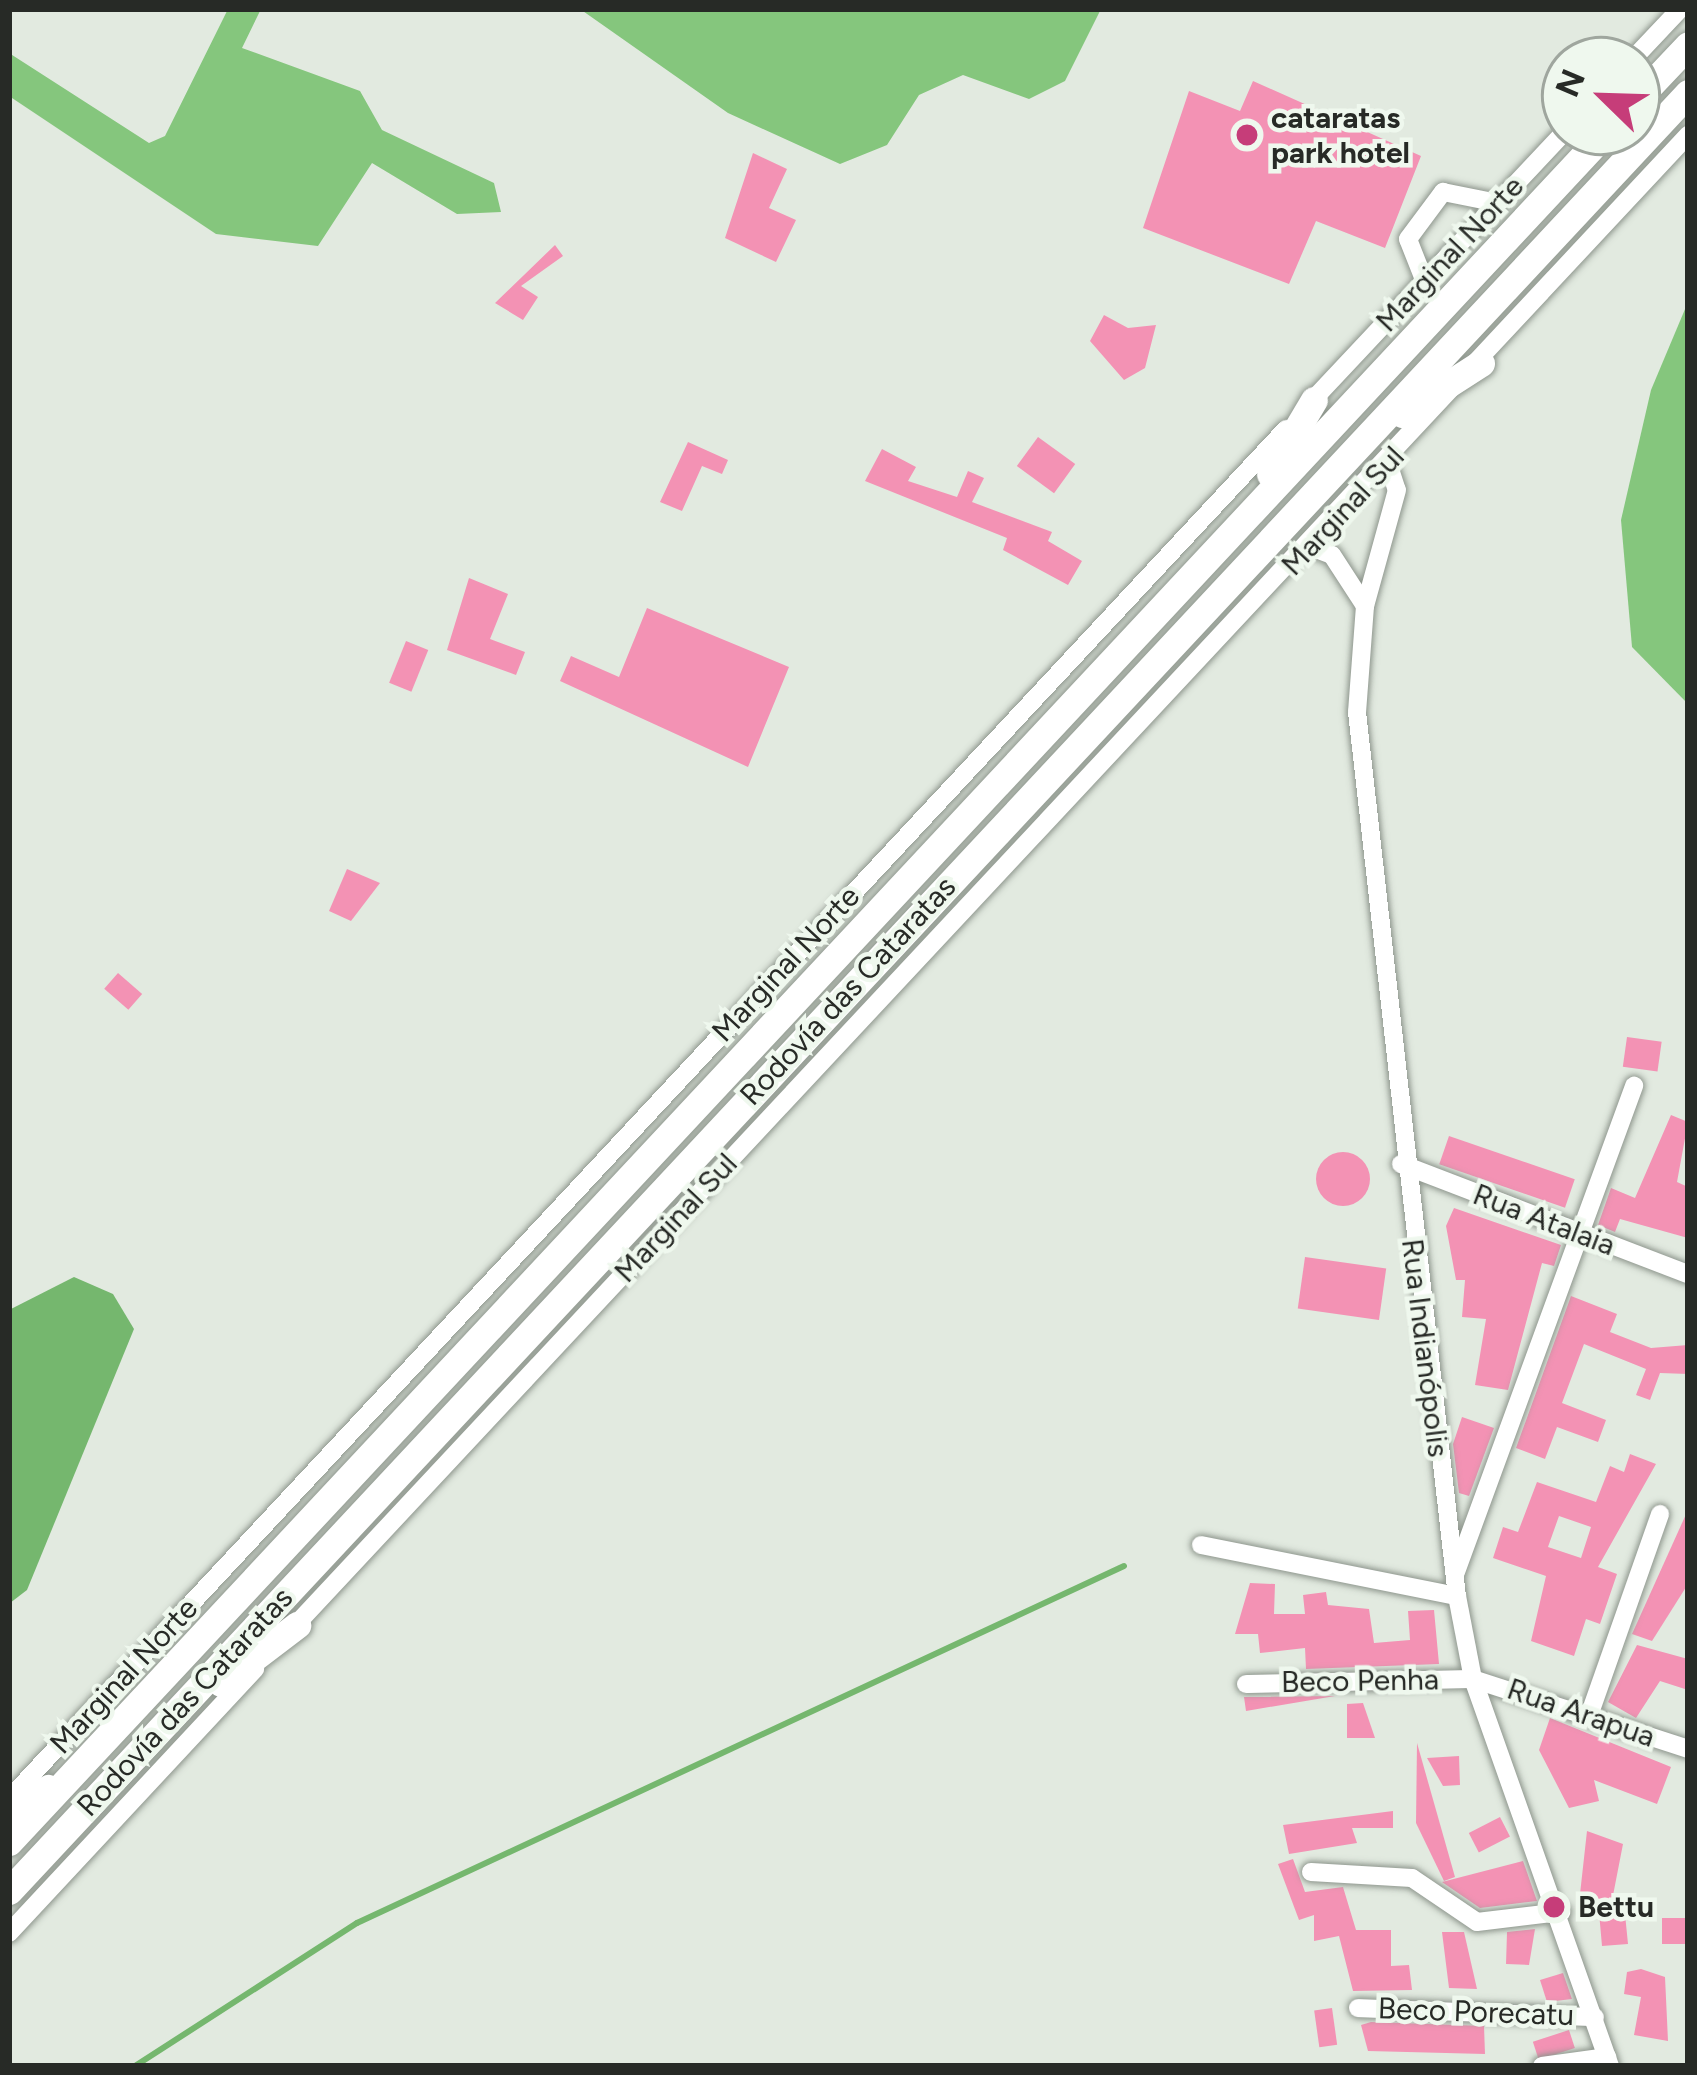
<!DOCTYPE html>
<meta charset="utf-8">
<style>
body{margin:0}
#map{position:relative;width:1697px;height:2075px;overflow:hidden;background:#e2eae0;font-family:Figtree,sans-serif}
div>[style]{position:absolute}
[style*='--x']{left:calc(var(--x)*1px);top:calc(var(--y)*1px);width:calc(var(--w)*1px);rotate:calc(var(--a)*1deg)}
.forest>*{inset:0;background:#85c67d}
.water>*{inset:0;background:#75b76e}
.stream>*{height:6px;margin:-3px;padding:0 3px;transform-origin:3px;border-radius:3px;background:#75b76e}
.building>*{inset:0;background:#f392b4;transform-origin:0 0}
.round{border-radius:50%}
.roads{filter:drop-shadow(0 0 3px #8e968d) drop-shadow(0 0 3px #8e968d)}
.minor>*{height:18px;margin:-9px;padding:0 9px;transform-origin:9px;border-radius:9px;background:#fff}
.highway>*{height:27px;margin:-13.5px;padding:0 13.5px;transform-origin:13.5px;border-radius:13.5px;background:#fff}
.dots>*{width:33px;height:33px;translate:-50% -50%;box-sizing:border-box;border:6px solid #eff8ee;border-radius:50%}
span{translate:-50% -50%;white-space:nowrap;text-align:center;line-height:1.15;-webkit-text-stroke:9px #eff8ee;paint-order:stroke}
.poi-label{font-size:30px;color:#272a26;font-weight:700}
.left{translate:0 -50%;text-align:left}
.street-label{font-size:30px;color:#272a26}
.frame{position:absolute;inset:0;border:12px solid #272a26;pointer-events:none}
.north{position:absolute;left:1541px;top:36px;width:120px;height:120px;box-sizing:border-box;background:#eff8ee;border:3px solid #9fa69e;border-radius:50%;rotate:293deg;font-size:33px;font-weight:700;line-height:48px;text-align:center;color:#272a26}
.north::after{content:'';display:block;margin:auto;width:42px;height:54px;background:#c63d79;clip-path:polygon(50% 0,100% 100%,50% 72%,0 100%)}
</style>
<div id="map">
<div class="forest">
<i style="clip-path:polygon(228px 9px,261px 9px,242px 48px,360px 91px,382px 130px,494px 183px,501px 212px,457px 214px,372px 163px,318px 246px,216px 234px,9px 96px,9px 53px,149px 143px,165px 136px)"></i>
<i style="clip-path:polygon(580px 9px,1101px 9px,1065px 81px,1029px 99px,963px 75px,919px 95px,887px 145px,840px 164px,728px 113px)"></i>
<i style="clip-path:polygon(1688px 302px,1688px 704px,1632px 647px,1621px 520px,1651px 390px)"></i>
</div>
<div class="water">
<i style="clip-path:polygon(74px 1277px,113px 1294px,134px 1329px,27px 1590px,10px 1603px,9px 1310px)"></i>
</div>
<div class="stream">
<i style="--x:135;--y:2066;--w:264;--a:-32.8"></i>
<i style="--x:357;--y:1923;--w:846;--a:-24.96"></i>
</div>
<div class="building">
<i style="clip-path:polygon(1253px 81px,1421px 156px,1385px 248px,1316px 221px,1289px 284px,1143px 228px,1189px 91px,1240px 111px)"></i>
<i style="clip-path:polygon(753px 153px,787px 169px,769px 208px,796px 220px,776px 262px,725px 238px)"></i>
<i style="clip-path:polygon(555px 245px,563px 256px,521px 286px,538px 297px,523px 320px,495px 303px)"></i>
<i style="clip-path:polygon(1104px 315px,1128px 328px,1156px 325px,1145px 368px,1124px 380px,1090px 341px)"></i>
<i style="left:1038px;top:437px;width:46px;height:36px;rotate:36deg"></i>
<i style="clip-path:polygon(688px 442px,728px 460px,722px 474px,702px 466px,682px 511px,660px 502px)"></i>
<i style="clip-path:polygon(882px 449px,916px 467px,908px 481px,957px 497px,968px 471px,984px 478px,972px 502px,1052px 532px,1048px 541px,1082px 561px,1068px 585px,1003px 550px,1007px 538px,865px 481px)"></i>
<i style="clip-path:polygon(469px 578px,508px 594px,490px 639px,525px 652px,516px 675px,447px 650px)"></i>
<i style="clip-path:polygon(647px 608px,789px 667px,748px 767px,560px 681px,571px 656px,619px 677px)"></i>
<i style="left:406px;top:641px;width:24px;height:45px;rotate:22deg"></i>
<i style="clip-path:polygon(347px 869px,380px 883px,351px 921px,329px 911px)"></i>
<i style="left:118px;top:973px;width:32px;height:21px;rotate:41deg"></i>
<i style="left:1627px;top:1037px;width:35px;height:30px;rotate:8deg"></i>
<i style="clip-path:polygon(1671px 1115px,1688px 1122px,1677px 1182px,1688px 1187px,1688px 1238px,1620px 1219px,1615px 1232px,1598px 1225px,1611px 1188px,1635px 1198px)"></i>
<i style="left:1449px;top:1136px;width:133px;height:30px;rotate:19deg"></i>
<i class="round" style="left:1316px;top:1152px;width:54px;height:54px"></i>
<i style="clip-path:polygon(1454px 1208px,1561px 1245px,1554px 1266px,1542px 1263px,1508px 1390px,1475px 1385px,1486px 1319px,1462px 1317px,1465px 1280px,1456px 1280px,1446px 1226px)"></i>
<i style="left:1305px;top:1257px;width:82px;height:52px;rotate:8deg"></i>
<i style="clip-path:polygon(1571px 1296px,1617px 1314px,1610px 1332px,1651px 1348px,1688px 1345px,1688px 1374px,1660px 1373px,1650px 1400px,1636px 1395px,1646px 1369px,1584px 1344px,1562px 1403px,1606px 1420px,1598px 1442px,1557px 1427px,1545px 1459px,1516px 1448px)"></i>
<i style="clip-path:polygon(1462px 1417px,1494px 1428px,1469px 1496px,1459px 1493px,1453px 1444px)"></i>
<i style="clip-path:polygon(evenodd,1630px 1454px,1656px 1464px,1598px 1567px,1617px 1574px,1600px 1624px,1586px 1619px,1574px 1656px,1531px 1641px,1546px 1576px,1493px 1558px,1503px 1527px,1518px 1532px,1537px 1482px,1596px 1502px,1610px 1466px,1624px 1472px,1630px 1454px,1559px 1516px,1591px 1527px,1581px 1558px,1548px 1547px,1559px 1516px)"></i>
<i style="clip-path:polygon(1687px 1512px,1688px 1584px,1652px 1641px,1632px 1634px)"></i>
<i style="clip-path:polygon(1250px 1583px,1275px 1584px,1274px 1614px,1305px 1614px,1303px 1595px,1326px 1592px,1328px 1605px,1369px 1609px,1374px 1643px,1410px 1640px,1408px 1611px,1434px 1610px,1439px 1664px,1306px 1669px,1305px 1648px,1260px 1653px,1258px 1634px,1235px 1634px)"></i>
<i style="clip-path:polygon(1637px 1645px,1688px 1659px,1688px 1690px,1660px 1681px,1636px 1718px,1608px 1702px)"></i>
<i style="clip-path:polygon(1335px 1696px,1246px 1711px,1244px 1697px,1246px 1697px)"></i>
<i style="clip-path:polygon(1363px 1703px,1375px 1738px,1347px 1738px,1347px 1704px)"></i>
<i style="clip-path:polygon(1550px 1718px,1671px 1767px,1657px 1804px,1594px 1780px,1599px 1801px,1569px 1808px,1539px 1750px)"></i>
<i style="clip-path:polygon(1417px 1743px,1455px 1877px,1444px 1881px,1416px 1823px)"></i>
<i style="clip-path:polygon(1459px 1756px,1460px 1785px,1443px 1786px,1427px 1758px)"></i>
<i style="clip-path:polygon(1393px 1811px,1393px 1828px,1352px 1828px,1357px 1843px,1289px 1854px,1283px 1825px)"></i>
<i style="left:1500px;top:1817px;width:22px;height:35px;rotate:63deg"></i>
<i style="clip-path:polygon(1587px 1831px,1623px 1844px,1609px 1916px,1625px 1914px,1628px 1944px,1602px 1946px,1598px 1901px,1580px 1894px)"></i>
<i style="clip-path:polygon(1293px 1859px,1305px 1892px,1343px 1887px,1356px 1930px,1391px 1930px,1391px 1966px,1409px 1965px,1412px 1990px,1353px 1991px,1339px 1936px,1314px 1941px,1314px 1915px,1299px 1920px,1278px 1864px)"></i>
<i style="clip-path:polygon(1523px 1861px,1537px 1901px,1480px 1908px,1442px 1882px)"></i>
<i style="left:1688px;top:1918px;width:26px;height:26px;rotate:90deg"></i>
<i style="clip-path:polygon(1535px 1929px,1529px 1965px,1506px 1964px,1507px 1932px)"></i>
<i style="clip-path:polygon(1442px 1932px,1464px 1932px,1477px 1989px,1449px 1988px)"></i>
<i style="clip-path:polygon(1641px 1969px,1665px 1977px,1668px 2041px,1634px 2035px,1641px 1997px,1624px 1994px,1627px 1972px)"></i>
<i style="clip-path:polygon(1563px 1973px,1572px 1999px,1547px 2002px,1540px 1980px)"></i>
<i style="left:1332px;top:2008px;width:37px;height:18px;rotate:82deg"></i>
<i style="clip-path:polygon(1371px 2022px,1484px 2026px,1485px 2054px,1368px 2051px,1361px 2025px)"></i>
<i style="left:1569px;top:2030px;width:19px;height:38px;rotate:72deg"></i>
</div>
<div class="roads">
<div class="minor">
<i style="--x:1632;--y:60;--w:70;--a:-46.7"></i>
<i style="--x:1425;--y:282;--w:46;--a:-111.6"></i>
<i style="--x:1408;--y:239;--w:59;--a:-53.3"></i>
<i style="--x:1443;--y:192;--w:56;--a:11.3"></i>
<i style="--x:1309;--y:404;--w:374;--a:-46.8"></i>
<i style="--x:1388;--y:463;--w:28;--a:72"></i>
<i style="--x:1397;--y:490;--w:120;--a:105.4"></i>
<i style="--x:1365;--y:606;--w:106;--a:94.3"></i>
<i style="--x:1357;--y:712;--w:890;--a:83.55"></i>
<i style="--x:1457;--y:1596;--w:85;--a:79.1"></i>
<i style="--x:1473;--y:1679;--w:411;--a:70.5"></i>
<i style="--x:1311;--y:547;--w:22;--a:21"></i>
<i style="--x:1332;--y:555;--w:61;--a:57.1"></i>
<i style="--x:1401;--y:1164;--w:307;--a:21"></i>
<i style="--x:1201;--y:1545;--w:261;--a:11.3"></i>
<i style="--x:1456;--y:1572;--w:518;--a:-69.88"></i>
<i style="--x:290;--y:1631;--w:2048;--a:-46.94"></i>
<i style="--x:1246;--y:1684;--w:227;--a:-1.3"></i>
<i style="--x:1473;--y:1679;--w:226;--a:18"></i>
<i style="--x:1590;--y:1713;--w:211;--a:-70.6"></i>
<i style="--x:9;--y:1799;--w:1873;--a:-47.01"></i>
<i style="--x:1311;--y:1872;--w:101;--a:3.4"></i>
<i style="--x:1412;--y:1878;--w:78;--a:34.1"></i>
<i style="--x:1477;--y:1922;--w:85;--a:-6.8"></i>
<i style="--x:9;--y:1933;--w:361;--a:-47"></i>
<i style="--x:1358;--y:2008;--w:237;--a:2.2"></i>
<i style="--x:1542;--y:2066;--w:66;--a:-7.9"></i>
</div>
<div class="highway">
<i style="--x:1637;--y:99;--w:74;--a:-46.6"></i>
<i style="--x:1402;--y:414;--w:94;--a:-32.8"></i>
<i style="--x:1270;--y:474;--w:86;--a:-59.3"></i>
<i style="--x:221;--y:1683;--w:96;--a:-37.3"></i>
<i style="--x:9;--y:1810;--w:45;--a:-29.4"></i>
<i style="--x:9;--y:1842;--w:2340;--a:-46.96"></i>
<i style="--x:9;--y:1891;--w:2460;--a:-46.96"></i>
</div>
</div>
<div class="dots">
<i style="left:1247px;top:135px;background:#c63d79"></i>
<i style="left:1554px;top:1907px;background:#c63d79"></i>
</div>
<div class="poi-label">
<span class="left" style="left:1271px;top:135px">cataratas<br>park hotel</span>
<span class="left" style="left:1578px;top:1907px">Bettu</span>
</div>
<div class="street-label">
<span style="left:1450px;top:254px;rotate:-47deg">Marginal Norte</span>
<span style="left:1343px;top:511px;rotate:-47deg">Marginal Sul</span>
<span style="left:786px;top:964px;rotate:-47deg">Marginal Norte</span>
<span style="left:848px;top:991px;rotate:-47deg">Rodovía das Cataratas</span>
<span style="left:676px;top:1218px;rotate:-47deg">Marginal Sul</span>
<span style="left:1544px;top:1220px;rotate:21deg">Rua Atalaia</span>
<span style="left:1425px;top:1348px;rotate:83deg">Rua Indianópolis</span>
<span style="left:124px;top:1676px;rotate:-47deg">Marginal Norte</span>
<span style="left:1360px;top:1681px;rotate:-1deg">Beco Penha</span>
<span style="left:185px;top:1702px;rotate:-47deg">Rodovía das Cataratas</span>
<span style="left:1581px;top:1713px;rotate:19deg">Rua Arapua</span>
<span style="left:1476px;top:2012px;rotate:2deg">Beco Porecatu</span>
</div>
<div class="frame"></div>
<div class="north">N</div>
</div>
